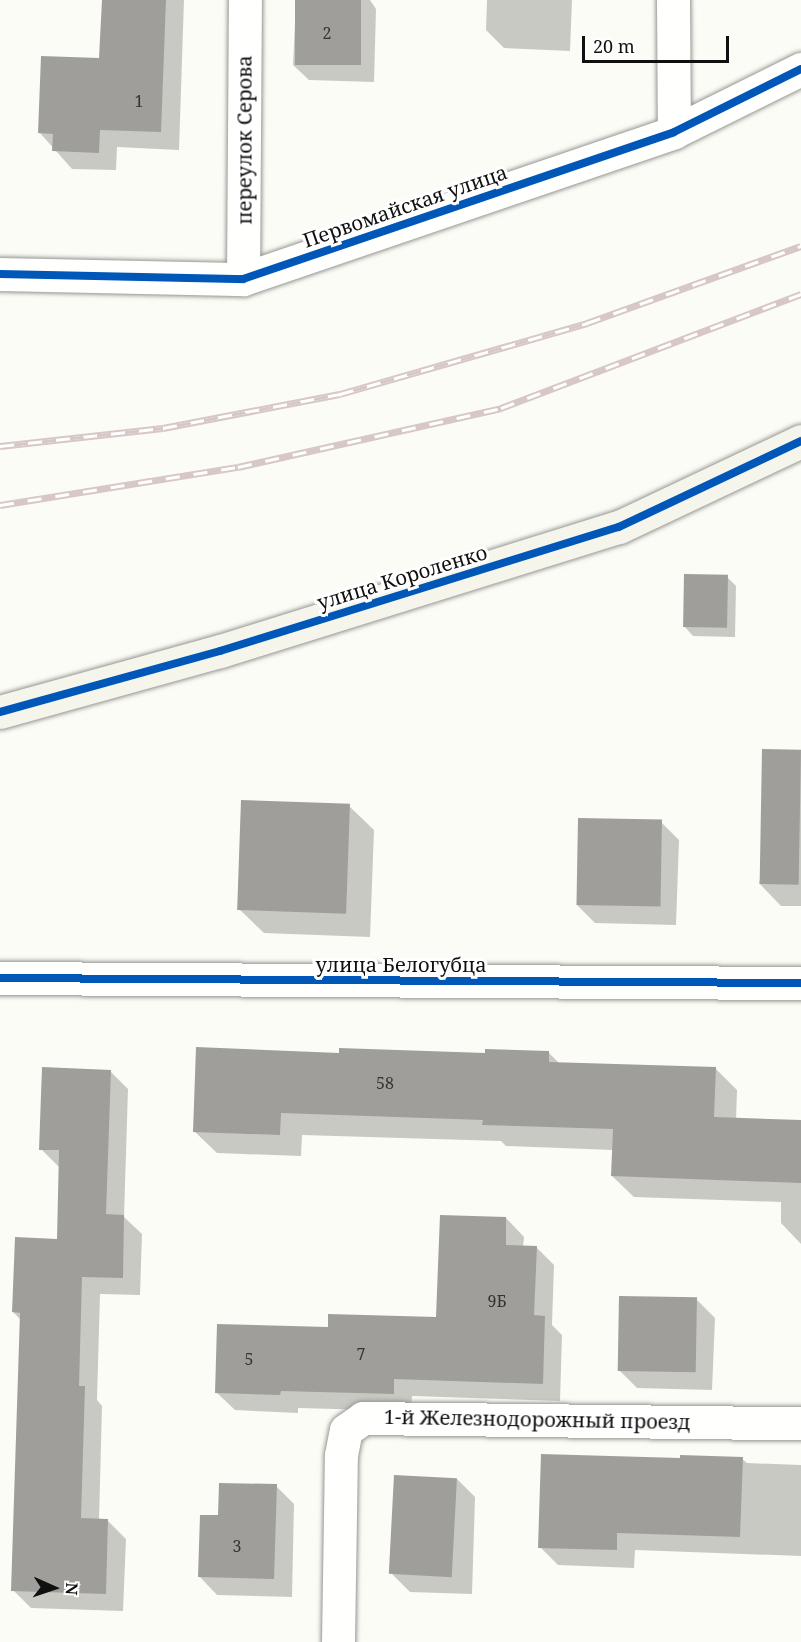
<!DOCTYPE html>
<meta charset="utf-8">
<style>
body{margin:0}
#map{position:relative;width:801px;height:1642px;overflow:hidden;background:#fcfcf6;font-family:"Noto Serif",serif}
div>[style]{position:absolute}
[style*='--x']{left:calc(var(--x)*1px);top:calc(var(--y)*1px);width:calc(var(--w)*1px);rotate:calc(var(--a)*1deg)}
.shadow>*{inset:0;background:#0003}
.building>*{inset:0;background:#a09e9b;transform-origin:0 0}
.roads{filter:drop-shadow(0 0 2px #969694) drop-shadow(0 0 2px #969694)}
.street>*{height:33px;margin:-16.5px;padding:0 16.5px;transform-origin:16.5px;border-radius:16.5px;background:#fffffe}
.secondary>*{height:33px;margin:-16.5px;padding:0 16.5px;transform-origin:16.5px;border-radius:16.5px;background:#f5f5ec}
.rail>*{height:7px;margin-top:-3.5px;transform-origin:0;background:repeating-linear-gradient(90deg,#fff 0 14px,#d7c8c6 0 28px);box-sizing:border-box;border-block:2px solid #d7c8c6}
.cycleway>*{height:8px;margin:-4px;padding:0 4px;transform-origin:4px;border-radius:4px;background:#0057b8}
span{translate:-50% -50%;white-space:nowrap;text-align:center;line-height:1.15;-webkit-text-stroke:6px #fff;paint-order:stroke}
.number-label{font-size:16px;color:#343433}
.number-label span{-webkit-text-stroke-width:0}
.street-label{font-size:20px;color:#101010}
.north{position:absolute;left:24px;top:1558px;width:60px;height:60px;-webkit-text-stroke:4px #fff;paint-order:stroke;rotate:93deg;font-size:16px;font-weight:700;line-height:24px;text-align:center;color:#101010}
.north::after{content:'';display:block;margin:auto;width:21px;height:27px;background:#101010;clip-path:polygon(50% 0,100% 100%,50% 72%,0 100%)}
.scale{position:absolute;left:582px;top:36px;width:147px;height:27px;box-sizing:border-box;border:3px solid #101010;border-top:0;padding-left:8px;font-size:18px;line-height:21px;white-space:nowrap;color:#101010;-webkit-text-stroke:4px #fff;paint-order:stroke}
</style>
<div id="map">
<div class="shadow">
<i style="clip-path:polygon(103px 0,184px 0,179px 150px,117px 147px,116px 170px,72px 169px,40px 133px,100px 60px)"></i>
<i style="clip-path:polygon(296px 0,370px 0,376px 9px,374px 82px,309px 80px,293px 65px)"></i>
<i style="clip-path:polygon(487px 0,572px 0,570px 51px,504px 48px,486px 30px)"></i>
<i style="clip-path:polygon(727px 577px,736px 586px,735px 637px,693px 636px,684px 626px)"></i>
<i style="clip-path:polygon(801px 751px,801px 906px,781px 906px,759px 883px)"></i>
<i style="clip-path:polygon(349px 806px,374px 830px,370px 937px,264px 933px,239px 909px)"></i>
<i style="clip-path:polygon(661px 822px,679px 840px,676px 925px,595px 923px,577px 905px)"></i>
<i style="clip-path:polygon(549px 1053px,560px 1064px,715px 1068px,737px 1090px,736px 1120px,801px 1122px,801px 1244px,781px 1223px,781px 1202px,634px 1197px,612px 1176px,613px 1150px,506px 1146px,501px 1141px,302px 1135px,301px 1156px,217px 1153px,195px 1132px,340px 1054px)"></i>
<i style="clip-path:polygon(110px 1071px,128px 1089px,124px 1217px,142px 1234px,140px 1295px,100px 1294px,97px 1400px,102px 1406px,99px 1520px,108px 1521px,126px 1539px,123px 1611px,31px 1608px,13px 1590px,21px 1320px,13px 1312px,59px 1240px,59px 1167px,41px 1149px)"></i>
<i style="clip-path:polygon(506px 1218px,524px 1237px,523px 1247px,536px 1247px,554px 1265px,552px 1325px,562px 1335px,560px 1401px,412px 1396px,411px 1411px,298px 1408px,298px 1413px,235px 1410px,216px 1392px,329px 1329px,437px 1318px)"></i>
<i style="clip-path:polygon(697px 1300px,715px 1318px,712px 1390px,637px 1388px,619px 1370px)"></i>
<i style="clip-path:polygon(742px 1459px,747px 1463px,801px 1465px,801px 1556px,635px 1550px,634px 1568px,558px 1565px,540px 1547px,681px 1460px)"></i>
<i style="clip-path:polygon(457px 1479px,475px 1497px,472px 1594px,410px 1592px,392px 1574px)"></i>
<i style="clip-path:polygon(276px 1486px,294px 1504px,292px 1597px,217px 1595px,199px 1576px,220px 1517px)"></i>
</div>
<div class="building">
<i style="clip-path:polygon(102px 0,166px 0,161px 132px,100px 130px,99px 153px,52px 151px,53px 134px,38px 133px,41px 56px,99px 58px)"></i>
<i style="left:295px;top:0;width:66px;height:65px"></i>
<i style="left:684px;top:574px;width:44px;height:53px;rotate:1deg"></i>
<i style="left:762px;top:749px;width:39px;height:135px;rotate:1deg"></i>
<i style="left:241px;top:800px;width:109px;height:110px;rotate:2deg"></i>
<i style="left:578px;top:818px;width:84px;height:87px;rotate:1deg"></i>
<i style="clip-path:polygon(196px 1047px,339px 1053px,339px 1048px,485px 1053px,485px 1049px,549px 1051px,549px 1062px,716px 1067px,714px 1117px,801px 1120px,801px 1183px,611px 1176px,613px 1129px,482px 1125px,483px 1120px,281px 1113px,280px 1135px,193px 1132px)"></i>
<i style="clip-path:polygon(42px 1067px,111px 1070px,106px 1214px,124px 1215px,123px 1278px,82px 1277px,79px 1386px,85px 1386px,81px 1518px,108px 1519px,106px 1594px,11px 1591px,20px 1313px,12px 1312px,15px 1237px,57px 1239px,59px 1150px,39px 1150px)"></i>
<i style="clip-path:polygon(440px 1215px,506px 1217px,506px 1245px,537px 1246px,534px 1315px,545px 1316px,543px 1384px,394px 1379px,394px 1394px,281px 1391px,280px 1395px,215px 1393px,217px 1324px,328px 1327px,328px 1314px,436px 1317px)"></i>
<i style="left:619px;top:1296px;width:78px;height:75px;rotate:1deg"></i>
<i style="clip-path:polygon(541px 1454px,680px 1458px,680px 1455px,743px 1457px,740px 1537px,617px 1533px,617px 1550px,538px 1548px)"></i>
<i style="left:394px;top:1475px;width:63px;height:99px;rotate:3deg"></i>
<i style="clip-path:polygon(219px 1483px,277px 1484px,274px 1579px,198px 1577px,200px 1515px,218px 1515px)"></i>
</div>
<div class="roads">
<div class="street">
<i style="--x:673;--y:0;--w:132;--a:89.6"></i>
<i style="--x:0;--y:274;--w:243;--a:1.2"></i>
<i style="--x:243;--y:279;--w:455;--a:-18.8"></i>
<i style="--x:674;--y:132;--w:142;--a:-26.4"></i>
<i style="--x:243;--y:279;--w:279;--a:-89.6"></i>
<i style="--x:0;--y:978;--w:801;--a:0.36"></i>
<i style="--x:338;--y:1642;--w:187;--a:-89.1"></i>
<i style="--x:341;--y:1455;--w:25;--a:-79"></i>
<i style="--x:346;--y:1430;--w:21;--a:-35"></i>
<i style="--x:363;--y:1418;--w:438;--a:0.7"></i>
</div>
<div class="secondary">
<i style="--x:0;--y:712;--w:228;--a:-15.5"></i>
<i style="--x:220;--y:651;--w:418;--a:-17.3"></i>
<i style="--x:619;--y:527;--w:201;--a:-25.3"></i>
</div>
</div>
<div class="rail">
<i style="--x:0;--y:446;--w:164;--a:-6.3"></i>
<i style="--x:163;--y:428;--w:180;--a:-10.9"></i>
<i style="--x:340;--y:394;--w:257;--a:-16"></i>
<i style="--x:587;--y:323;--w:227;--a:-19.8"></i>
<i style="--x:0;--y:505;--w:241;--a:-9.1"></i>
<i style="--x:238;--y:467;--w:270;--a:-12.6"></i>
<i style="--x:501;--y:408;--w:321;--a:-20.8"></i>
</div>
<div class="cycleway">
<i style="--x:0;--y:274;--w:243;--a:1.2"></i>
<i style="--x:243;--y:279;--w:455;--a:-18.8"></i>
<i style="--x:674;--y:132;--w:142;--a:-26.4"></i>
<i style="--x:0;--y:712;--w:228;--a:-15.5"></i>
<i style="--x:220;--y:651;--w:418;--a:-17.3"></i>
<i style="--x:619;--y:527;--w:201;--a:-25.3"></i>
<i style="--x:0;--y:978;--w:801;--a:0.36"></i>
</div>
<div class="number-label">
<span style="left:327px;top:33px">2</span>
<span style="left:139px;top:101px">1</span>
<span style="left:385px;top:1083px">58</span>
<span style="left:497px;top:1301px">9Б</span>
<span style="left:361px;top:1354px">7</span>
<span style="left:249px;top:1359px">5</span>
<span style="left:237px;top:1546px">3</span>
</div>
<div class="street-label">
<span style="left:244px;top:140px;rotate:-90deg">переулок Серова</span>
<span style="left:405px;top:206px;rotate:-19deg">Первомайская улица</span>
<span style="left:402px;top:577px;rotate:-17deg">улица Короленко</span>
<span style="left:401px;top:964px">улица Белогубца</span>
<span style="left:537px;top:1419px;rotate:1deg">1-й Железнодорожный проезд</span>
</div>
<div class="north">N</div>
<div class="scale">20 m</div>
</div>
